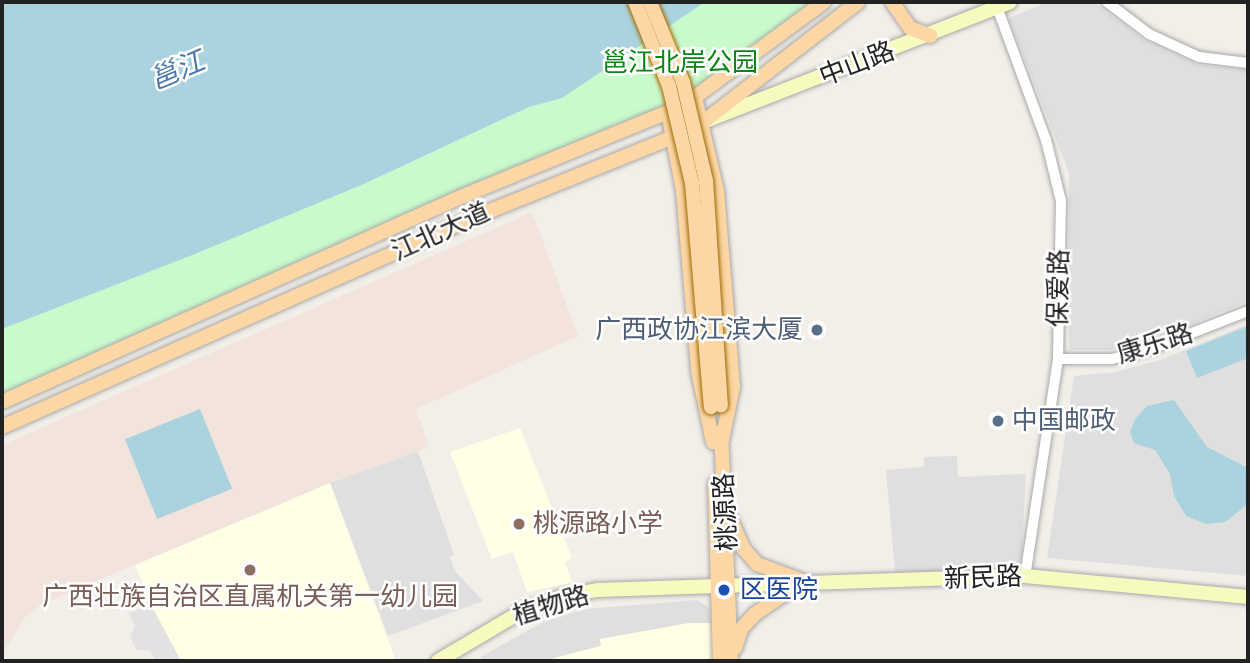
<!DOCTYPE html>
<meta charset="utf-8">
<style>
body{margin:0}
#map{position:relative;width:1250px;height:663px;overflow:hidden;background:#f2efe9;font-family:Figtree,"Noto Sans SC",sans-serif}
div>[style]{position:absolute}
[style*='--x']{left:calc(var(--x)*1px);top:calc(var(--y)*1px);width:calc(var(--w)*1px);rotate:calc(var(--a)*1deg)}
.residential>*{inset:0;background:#e0dfdf}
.education>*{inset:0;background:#ffffe5}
.military>*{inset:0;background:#f3e3dd}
.park>*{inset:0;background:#c8facc}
.parking>*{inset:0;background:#e2e2e2}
.water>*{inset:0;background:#aad3df;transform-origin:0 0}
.roads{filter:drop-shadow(0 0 2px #a9a9a9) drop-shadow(0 0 2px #a9a9a9)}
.minor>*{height:10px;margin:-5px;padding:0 5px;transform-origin:5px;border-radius:5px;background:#fff}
.secondary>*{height:14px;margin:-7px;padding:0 7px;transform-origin:7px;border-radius:7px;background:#f7fabf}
.primary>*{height:14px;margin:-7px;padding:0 7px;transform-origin:7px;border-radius:7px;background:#fcd6a4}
.bridges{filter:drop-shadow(0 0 2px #a06b00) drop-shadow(0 0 2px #a06b00)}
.primary-bridge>*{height:14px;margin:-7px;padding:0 7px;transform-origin:7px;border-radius:7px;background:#fcd6a4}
.dots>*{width:19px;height:19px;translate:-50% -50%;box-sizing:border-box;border:4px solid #fff;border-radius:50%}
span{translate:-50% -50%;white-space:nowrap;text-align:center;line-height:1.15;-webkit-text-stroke:5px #fff;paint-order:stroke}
.park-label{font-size:26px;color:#0c8416}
.street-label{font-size:26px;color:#222}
.service-label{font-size:26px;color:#4e5e75}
.right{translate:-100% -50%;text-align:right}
.left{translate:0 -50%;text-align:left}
.education-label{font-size:26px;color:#785e54}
.transit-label{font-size:26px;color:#164399}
.water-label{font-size:28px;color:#4a7aab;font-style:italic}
.frame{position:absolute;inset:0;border:4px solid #222;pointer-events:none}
</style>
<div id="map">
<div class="residential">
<i style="clip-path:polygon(1047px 2px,1094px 2px,1145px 41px,1198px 65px,1248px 70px,1248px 301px,1150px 341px,1112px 350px,1069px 350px,1069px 173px,1009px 18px)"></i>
<i style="clip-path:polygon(1248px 324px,1248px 576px,1047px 558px,1074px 376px,1115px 372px,1160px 360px)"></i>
<i style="clip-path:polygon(418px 451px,454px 555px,450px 557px,455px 571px,483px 601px,388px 636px,330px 483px)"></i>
<i style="clip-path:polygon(957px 456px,958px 477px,1026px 474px,1021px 568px,895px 573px,886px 470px,924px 467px,924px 457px)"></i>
<i style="clip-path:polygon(697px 600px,708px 607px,712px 623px,600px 639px,601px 646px,543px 661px,484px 661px,480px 657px,545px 621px,585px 609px)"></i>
</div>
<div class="education">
<i style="clip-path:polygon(520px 428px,572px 558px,565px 562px,572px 583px,527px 592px,513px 552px,492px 559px,450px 452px)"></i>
<i style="clip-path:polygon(330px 483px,396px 661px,181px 661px,151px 605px,135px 565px)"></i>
<i style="clip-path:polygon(689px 623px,712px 623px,713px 661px,543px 661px,601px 646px,600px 639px)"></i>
</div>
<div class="military">
<i style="clip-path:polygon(532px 212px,578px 336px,416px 409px,429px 447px,330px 483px,42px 604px,25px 617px,2px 654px,2px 445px)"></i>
</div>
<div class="park">
<i style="clip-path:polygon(705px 2px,824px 2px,695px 97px,2px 402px,2px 329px,195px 254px,364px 184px,529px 107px,562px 98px)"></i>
</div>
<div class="parking">
<i style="clip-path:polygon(151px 605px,181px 661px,156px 661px,150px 651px,137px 650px,130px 637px,135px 626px,129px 613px)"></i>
</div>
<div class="water">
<i style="clip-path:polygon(2px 2px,705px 2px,562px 98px,529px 107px,364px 184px,195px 254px,2px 329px)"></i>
<i style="clip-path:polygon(1248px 326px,1248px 358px,1197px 378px,1186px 351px)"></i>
<i style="clip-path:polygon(1174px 400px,1207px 447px,1248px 468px,1248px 504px,1225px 522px,1206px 524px,1186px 516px,1174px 496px,1170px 474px,1155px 450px,1134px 443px,1130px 432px,1135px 419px,1147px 406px)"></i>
<i style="left:200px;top:409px;width:86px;height:81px;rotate:68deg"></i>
</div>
<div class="roads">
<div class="minor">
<i style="--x:1107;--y:2;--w:53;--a:37.3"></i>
<i style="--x:1149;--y:34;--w:55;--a:24.7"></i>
<i style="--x:1199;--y:57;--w:49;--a:7"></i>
<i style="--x:997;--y:7;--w:142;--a:69.8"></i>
<i style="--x:1046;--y:140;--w:63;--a:76.2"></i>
<i style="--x:1061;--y:201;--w:158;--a:91.1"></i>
<i style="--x:1058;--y:359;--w:219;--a:98.6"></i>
<i style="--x:1058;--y:359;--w:54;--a:0"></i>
<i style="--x:1112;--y:359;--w:40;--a:-14.4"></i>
<i style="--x:1151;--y:349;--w:104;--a:-21.4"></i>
</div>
<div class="secondary">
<i style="--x:708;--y:120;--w:324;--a:-21.3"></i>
<i style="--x:438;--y:661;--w:100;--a:-30.7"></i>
<i style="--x:524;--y:610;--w:39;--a:-19"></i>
<i style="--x:561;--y:597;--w:38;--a:-11"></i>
<i style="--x:598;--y:590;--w:427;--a:-1.9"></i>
<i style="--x:1025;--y:576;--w:224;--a:5.4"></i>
</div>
<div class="primary">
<i style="--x:892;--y:2;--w:32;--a:55"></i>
<i style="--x:910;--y:28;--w:22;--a:21"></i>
<i style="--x:695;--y:97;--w:97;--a:76.8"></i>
<i style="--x:717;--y:191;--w:197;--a:85.3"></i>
<i style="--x:733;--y:387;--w:54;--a:101.7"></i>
<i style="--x:668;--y:112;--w:80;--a:79.2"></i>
<i style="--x:683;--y:191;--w:181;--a:85.2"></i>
<i style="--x:698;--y:371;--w:73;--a:78.1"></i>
<i style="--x:2;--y:402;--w:505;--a:-24.08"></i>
<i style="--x:463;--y:196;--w:222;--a:-22.3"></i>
<i style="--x:668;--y:112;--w:31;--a:-29"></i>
<i style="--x:695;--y:97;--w:160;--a:-36.4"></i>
<i style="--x:2;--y:427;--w:512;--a:-23.96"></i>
<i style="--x:470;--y:219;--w:219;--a:-22"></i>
<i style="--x:673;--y:137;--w:34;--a:-27"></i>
<i style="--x:703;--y:122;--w:196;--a:-37.7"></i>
<i style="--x:721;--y:432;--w:229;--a:87.5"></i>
<i style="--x:715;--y:484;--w:177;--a:88.4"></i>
<i style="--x:730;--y:518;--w:34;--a:66"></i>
<i style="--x:744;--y:549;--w:20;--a:49"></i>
<i style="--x:757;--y:564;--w:49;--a:20.3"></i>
<i style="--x:735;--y:648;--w:20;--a:-72"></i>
<i style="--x:741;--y:629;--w:21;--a:-47"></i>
<i style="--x:755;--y:614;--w:58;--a:-34.5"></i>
</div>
</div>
<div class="bridges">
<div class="primary-bridge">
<i style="--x:635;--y:2;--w:91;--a:68"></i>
<i style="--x:669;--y:86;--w:100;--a:76.7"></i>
<i style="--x:692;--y:183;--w:225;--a:85.2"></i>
<i style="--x:650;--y:2;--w:87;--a:67.6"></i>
<i style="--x:683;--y:82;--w:102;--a:76.9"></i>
<i style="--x:706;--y:181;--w:225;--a:86.2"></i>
</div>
</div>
<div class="dots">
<i style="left:817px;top:330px;background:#5c6f8a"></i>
<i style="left:998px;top:421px;background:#5c6f8a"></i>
<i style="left:519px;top:524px;background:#8d6e63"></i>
<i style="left:250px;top:570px;background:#8d6e63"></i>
<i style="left:724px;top:590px;background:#1a4fb4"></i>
</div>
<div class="park-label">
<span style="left:680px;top:63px">邕江北岸公园</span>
</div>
<div class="street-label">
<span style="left:857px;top:64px;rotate:-21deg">中山路</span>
<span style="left:441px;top:232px;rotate:-24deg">江北大道</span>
<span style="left:1059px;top:288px;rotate:-89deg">保爱路</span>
<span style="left:1155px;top:344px;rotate:-17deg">康乐路</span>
<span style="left:726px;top:512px;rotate:-93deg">桃源路</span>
<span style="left:983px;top:578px;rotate:-2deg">新民路</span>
<span style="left:551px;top:606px;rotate:-17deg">植物路</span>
</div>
<div class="service-label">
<span class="right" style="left:803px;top:330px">广西政协江滨大厦</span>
<span class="left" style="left:1012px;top:421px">中国邮政</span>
</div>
<div class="education-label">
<span class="left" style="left:533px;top:524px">桃源路小学</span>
<span style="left:250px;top:597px">广西壮族自治区直属机关第一幼儿园</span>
</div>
<div class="transit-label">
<span class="left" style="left:740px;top:590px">区医院</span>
</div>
<div class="water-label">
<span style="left:177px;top:70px;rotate:-23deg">邕江</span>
</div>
<div class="frame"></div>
</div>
